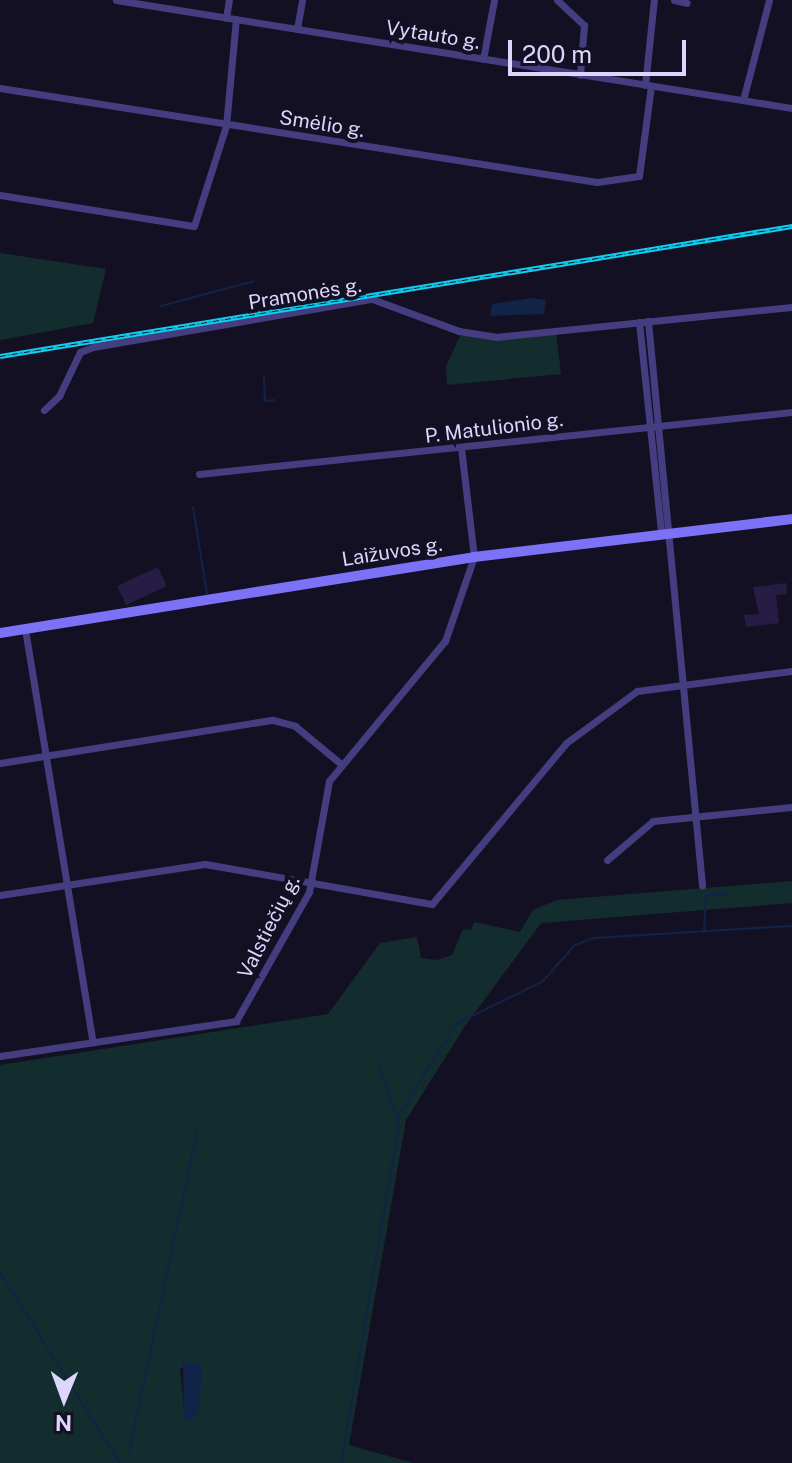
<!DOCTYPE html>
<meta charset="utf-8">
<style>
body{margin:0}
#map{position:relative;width:792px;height:1463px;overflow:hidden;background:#141024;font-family:"Public Sans",sans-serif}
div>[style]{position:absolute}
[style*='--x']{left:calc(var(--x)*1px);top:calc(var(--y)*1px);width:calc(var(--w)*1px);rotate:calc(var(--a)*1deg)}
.green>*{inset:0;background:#132d2e}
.water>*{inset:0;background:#112347}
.stream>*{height:2px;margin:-1px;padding:0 1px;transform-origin:1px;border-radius:1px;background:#112347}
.building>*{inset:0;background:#271d44;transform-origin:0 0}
.minor>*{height:7px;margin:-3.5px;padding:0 3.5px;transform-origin:3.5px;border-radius:3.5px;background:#443e80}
.secondary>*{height:10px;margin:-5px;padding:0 5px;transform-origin:5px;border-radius:5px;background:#7c72f7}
.rail>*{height:5px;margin-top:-2.5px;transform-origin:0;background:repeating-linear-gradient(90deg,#141024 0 6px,#0ecff0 0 12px);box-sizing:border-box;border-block:2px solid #0ecff0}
span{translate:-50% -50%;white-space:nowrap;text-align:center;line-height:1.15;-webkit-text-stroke:8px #141024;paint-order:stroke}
.street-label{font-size:20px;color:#dcd5fd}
.north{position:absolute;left:24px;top:1359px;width:80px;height:80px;-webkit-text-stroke:6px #141024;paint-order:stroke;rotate:181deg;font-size:22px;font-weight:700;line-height:32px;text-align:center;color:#dcd5fd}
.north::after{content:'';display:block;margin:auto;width:28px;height:36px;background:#dcd5fd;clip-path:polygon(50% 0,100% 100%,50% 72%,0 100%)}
.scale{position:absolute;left:508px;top:40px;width:178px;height:36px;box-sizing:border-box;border:4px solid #dcd5fd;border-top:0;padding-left:10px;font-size:24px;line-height:28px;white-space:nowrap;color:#dcd5fd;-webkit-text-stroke:6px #141024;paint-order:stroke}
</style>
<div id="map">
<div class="green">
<i style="clip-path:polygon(0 253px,106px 269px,93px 323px,0 340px)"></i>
<i style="clip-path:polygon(556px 333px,561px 374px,447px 385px,446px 366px,460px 336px)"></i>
<i style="clip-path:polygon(evenodd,792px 881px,792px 903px,541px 923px,465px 1026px,406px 1120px,349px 1445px,413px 1463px,0 1463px,0 1065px,328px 1014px,380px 943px,417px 937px,421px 958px,437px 960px,452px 955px,463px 929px,471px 930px,474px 922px,520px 932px,533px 910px,557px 900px,792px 881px,200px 1364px,198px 1414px,185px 1419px,180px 1368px,200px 1364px)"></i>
</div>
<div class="water">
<i style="clip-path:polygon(532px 298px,546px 300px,544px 314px,490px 316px,492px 304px)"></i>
<i style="clip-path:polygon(183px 1361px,200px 1364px,202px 1373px,198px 1414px,189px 1421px,184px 1418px)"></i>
</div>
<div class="stream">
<i style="--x:161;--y:306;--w:96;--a:-15"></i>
<i style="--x:264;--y:377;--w:24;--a:88"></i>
<i style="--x:265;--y:401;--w:9;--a:-6"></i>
<i style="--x:193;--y:507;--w:88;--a:80.9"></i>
<i style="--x:704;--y:931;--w:36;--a:-87"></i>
<i style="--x:706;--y:895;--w:22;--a:-3"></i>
<i style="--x:397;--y:1118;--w:111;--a:-57.9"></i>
<i style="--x:456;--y:1024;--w:97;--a:-26.3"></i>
<i style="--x:543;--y:981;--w:48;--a:-48.4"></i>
<i style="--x:575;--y:945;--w:20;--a:-20"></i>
<i style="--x:594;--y:938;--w:198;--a:-3.5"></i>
<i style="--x:0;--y:1272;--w:226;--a:57.9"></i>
<i style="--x:129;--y:1452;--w:332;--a:-78"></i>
<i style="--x:127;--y:1463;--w:3;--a:-72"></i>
<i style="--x:341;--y:1463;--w:345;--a:-80.3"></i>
<i style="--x:399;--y:1123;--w:64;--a:-109.3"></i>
</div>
<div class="building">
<i style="left:158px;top:567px;width:21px;height:45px;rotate:65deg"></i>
<i style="clip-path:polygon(786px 583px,787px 594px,776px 595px,779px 623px,746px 627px,744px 615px,759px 614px,753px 587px)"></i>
</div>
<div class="minor">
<i style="--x:116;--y:0;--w:685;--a:9.08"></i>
<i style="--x:557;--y:0;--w:37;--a:43"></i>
<i style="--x:584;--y:25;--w:50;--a:94.6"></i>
<i style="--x:674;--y:0;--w:13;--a:13"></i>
<i style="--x:226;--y:18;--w:18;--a:-81"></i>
<i style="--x:297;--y:29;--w:29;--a:-80"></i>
<i style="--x:483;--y:59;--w:60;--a:-79.4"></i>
<i style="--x:645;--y:85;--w:85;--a:-84"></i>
<i style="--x:0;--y:88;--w:604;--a:8.95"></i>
<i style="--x:597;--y:182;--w:42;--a:-8.1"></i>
<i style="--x:639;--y:176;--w:91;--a:-82.4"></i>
<i style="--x:743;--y:100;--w:103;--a:-75.4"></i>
<i style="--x:0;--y:195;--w:196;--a:9.1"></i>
<i style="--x:194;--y:226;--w:105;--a:-72.3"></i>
<i style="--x:226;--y:126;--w:107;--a:-84.7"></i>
<i style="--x:648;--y:321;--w:567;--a:84.53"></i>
<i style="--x:639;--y:322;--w:211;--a:84"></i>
<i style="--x:44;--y:410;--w:21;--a:-43"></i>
<i style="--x:59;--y:396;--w:49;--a:-64.5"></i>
<i style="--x:80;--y:352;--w:14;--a:-21"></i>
<i style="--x:93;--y:347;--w:283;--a:-9.8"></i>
<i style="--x:372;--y:299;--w:93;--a:20.2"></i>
<i style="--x:459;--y:331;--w:37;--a:9"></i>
<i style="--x:496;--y:337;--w:298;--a:-5.8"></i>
<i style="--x:199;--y:474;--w:596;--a:-5.97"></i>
<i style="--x:25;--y:629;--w:419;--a:80.7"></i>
<i style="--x:0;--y:763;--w:276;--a:-9"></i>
<i style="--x:273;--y:720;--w:23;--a:15"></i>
<i style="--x:295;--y:726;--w:60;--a:39.6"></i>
<i style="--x:607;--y:860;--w:60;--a:-40.3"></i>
<i style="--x:653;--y:821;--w:140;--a:-5.8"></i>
<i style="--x:0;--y:895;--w:207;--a:-8.6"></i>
<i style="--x:205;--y:864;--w:230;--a:10"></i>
<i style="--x:432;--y:904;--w:209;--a:-50.2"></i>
<i style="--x:566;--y:743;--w:88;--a:-36.2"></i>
<i style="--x:637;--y:691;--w:156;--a:-7.4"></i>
<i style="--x:0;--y:1056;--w:239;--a:-8.4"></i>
<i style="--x:236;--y:1021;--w:148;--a:-60.5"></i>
<i style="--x:309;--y:892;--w:113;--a:-79.8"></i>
<i style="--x:329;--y:781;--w:182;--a:-50.4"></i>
<i style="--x:445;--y:641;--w:89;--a:-71"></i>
<i style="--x:474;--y:557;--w:110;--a:-96.8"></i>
</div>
<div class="secondary">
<i style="--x:0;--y:633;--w:480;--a:-9.1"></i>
<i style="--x:474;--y:557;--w:320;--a:-6.8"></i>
</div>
<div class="rail">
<i style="--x:0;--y:356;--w:803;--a:-9.32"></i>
</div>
<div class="street-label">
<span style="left:433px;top:35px;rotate:9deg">Vytauto g.</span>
<span style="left:322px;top:124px;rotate:9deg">Smėlio g.</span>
<span style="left:305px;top:294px;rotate:-9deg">Pramonės g.</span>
<span style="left:494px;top:428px;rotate:-7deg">P. Matulionio g.</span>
<span style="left:392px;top:552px;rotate:-9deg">Laižuvos g.</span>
<span style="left:269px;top:927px;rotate:-63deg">Valstiečių g.</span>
</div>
<div class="north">N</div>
<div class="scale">200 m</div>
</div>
